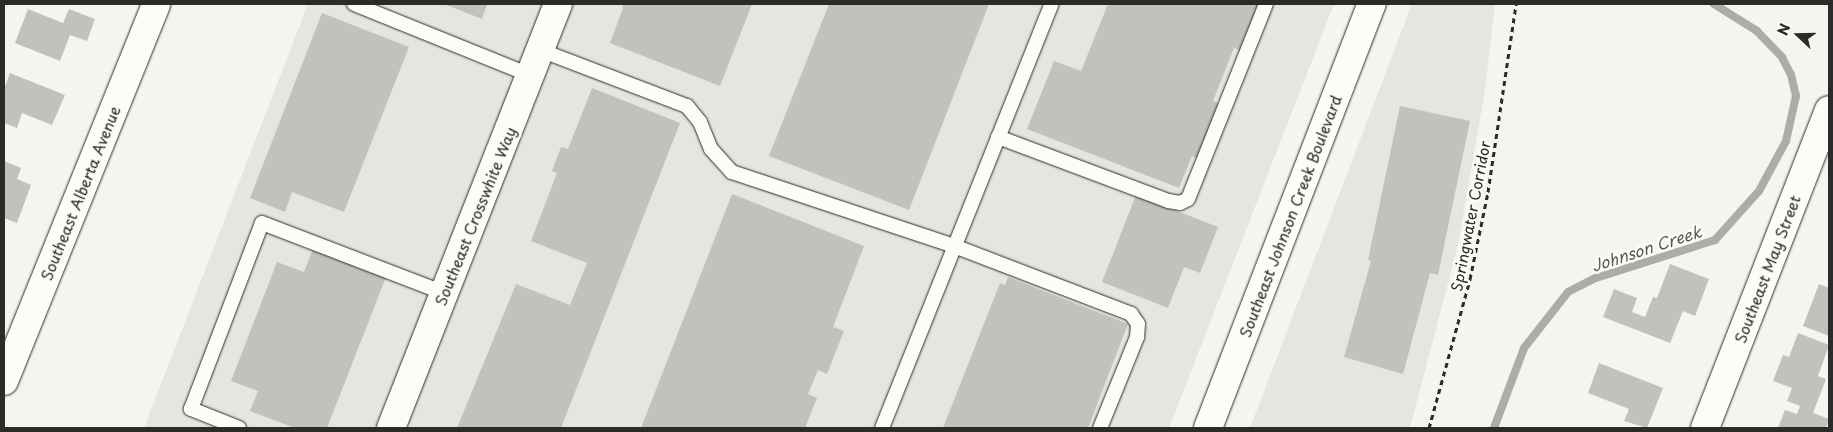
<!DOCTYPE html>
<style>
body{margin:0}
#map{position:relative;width:1833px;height:432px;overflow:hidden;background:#f5f4ef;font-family:"Playpen Sans",sans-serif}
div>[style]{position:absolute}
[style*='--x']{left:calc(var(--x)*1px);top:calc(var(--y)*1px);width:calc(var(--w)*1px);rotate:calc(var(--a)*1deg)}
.built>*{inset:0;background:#e6e5e0}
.stream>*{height:8px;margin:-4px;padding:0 4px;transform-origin:4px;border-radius:4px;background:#adaca9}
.building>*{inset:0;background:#c2c1be}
.path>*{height:3px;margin-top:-1.5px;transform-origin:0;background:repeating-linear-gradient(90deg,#2b2b2b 0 5px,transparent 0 9px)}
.roads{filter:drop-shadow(0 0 1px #2b2b2b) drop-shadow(0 0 1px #2b2b2b)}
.service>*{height:14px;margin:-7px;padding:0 7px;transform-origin:7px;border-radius:7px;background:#fdfcf7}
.minor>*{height:28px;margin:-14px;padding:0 14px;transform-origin:14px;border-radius:14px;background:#fdfcf7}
.primary>*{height:28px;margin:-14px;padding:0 14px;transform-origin:14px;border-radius:14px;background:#fdfcf7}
span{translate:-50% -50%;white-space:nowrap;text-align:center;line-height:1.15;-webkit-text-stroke:5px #fdfcf7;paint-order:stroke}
.street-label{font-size:15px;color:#2b2b2b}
.water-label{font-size:16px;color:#585857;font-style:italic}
.frame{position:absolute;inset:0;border:5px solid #2b2b2b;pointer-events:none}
.north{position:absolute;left:1773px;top:10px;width:50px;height:50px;-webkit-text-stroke:4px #fdfcf7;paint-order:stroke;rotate:291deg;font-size:14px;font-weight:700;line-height:20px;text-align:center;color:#2b2b2b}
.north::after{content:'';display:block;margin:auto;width:18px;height:22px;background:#2b2b2b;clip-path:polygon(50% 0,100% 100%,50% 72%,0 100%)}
</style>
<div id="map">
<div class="built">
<i style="clip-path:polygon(308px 4px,1334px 4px,1169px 428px,144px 428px)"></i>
<i style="clip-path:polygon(1412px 4px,1495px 4px,1485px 90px,1458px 245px,1410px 428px,1250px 428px)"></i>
</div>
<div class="stream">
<i style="--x:1494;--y:428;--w:85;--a:-69.4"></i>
<i style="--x:1524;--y:348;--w:71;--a:-51.8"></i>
<i style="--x:1568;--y:292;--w:31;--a:-27"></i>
<i style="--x:1596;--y:278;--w:125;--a:-17.7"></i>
<i style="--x:1715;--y:240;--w:66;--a:-48.1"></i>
<i style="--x:1759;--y:191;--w:57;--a:-61.6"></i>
<i style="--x:1786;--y:141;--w:46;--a:-77.5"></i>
<i style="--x:1796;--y:96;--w:22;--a:-103"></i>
<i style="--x:1791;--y:75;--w:20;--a:-117"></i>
<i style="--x:1782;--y:57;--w:36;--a:-134"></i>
<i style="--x:1757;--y:31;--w:51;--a:-147.9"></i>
</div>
<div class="building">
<i style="clip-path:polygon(444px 4px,487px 4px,482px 19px)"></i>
<i style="clip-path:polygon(622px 4px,752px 4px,720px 86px,610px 43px,623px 8px)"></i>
<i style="clip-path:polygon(829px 4px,989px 4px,909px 210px,769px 156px)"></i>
<i style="clip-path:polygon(1108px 4px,1260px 4px,1242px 51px,1234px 48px,1213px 101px,1220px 104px,1199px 159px,1192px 156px,1179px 188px,1027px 129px,1054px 61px,1081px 71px)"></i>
<i style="clip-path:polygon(28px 9px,63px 23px,69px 9px,95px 19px,87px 41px,70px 35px,60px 61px,15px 43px)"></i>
<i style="clip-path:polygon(322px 13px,409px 47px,344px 212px,292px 192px,285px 212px,250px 198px)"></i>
<i style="clip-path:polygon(10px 73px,65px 95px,52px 125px,22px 113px,17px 128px,4px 123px,4px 89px)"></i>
<i style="clip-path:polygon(592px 88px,680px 123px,561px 428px,457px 428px,516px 284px,570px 305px,587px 263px,531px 241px,557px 173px,552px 171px,561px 147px,568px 149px)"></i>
<i style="clip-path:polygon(1400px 106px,1470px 121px,1438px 275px,1430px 273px,1403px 374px,1344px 357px,1371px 261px,1368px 260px)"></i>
<i style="clip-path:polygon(4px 161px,21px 168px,17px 179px,31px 185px,17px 223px,4px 218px)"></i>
<i style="clip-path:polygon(732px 194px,864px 246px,833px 327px,844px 331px,827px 374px,818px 370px,808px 394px,817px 398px,805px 428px,641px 428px)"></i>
<i style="clip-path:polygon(1136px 195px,1218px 227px,1200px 273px,1184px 267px,1168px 308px,1102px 282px)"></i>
<i style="clip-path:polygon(313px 249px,386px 277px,327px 428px,295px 428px,250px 411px,258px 391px,231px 381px,277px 262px,304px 272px)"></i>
<i style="clip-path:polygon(1670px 264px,1709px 279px,1695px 316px,1683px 311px,1670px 343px,1603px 317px,1614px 289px,1637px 298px,1632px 312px,1645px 317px,1653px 297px,1657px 298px)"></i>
<i style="clip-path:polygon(1008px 277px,1128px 324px,1088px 428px,943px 428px,1000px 283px,1005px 285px)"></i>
<i style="clip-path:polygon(1819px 284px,1829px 288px,1829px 336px,1803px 326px)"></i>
<i style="clip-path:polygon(1798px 333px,1829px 345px,1818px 376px,1826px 379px,1813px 413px,1829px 419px,1826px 428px,1778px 428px,1785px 410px,1797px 414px,1800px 406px,1787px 401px,1792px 388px,1773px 381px,1783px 355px,1789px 357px)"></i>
<i style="clip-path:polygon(1599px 363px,1663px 388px,1647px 428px,1624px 421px,1629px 409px,1588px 393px)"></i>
</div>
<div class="path">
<i style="--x:1429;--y:428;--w:155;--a:-74.6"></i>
<i style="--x:1470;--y:279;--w:89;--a:-78.3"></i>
<i style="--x:1488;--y:192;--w:190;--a:-81.5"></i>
</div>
<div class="roads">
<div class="service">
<i style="--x:354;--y:4;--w:190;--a:22"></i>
<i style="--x:540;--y:50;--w:157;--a:20.9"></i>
<i style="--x:687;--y:106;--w:21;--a:51"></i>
<i style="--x:700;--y:122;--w:29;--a:68"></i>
<i style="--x:711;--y:149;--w:31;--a:48"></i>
<i style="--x:732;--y:172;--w:234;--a:18.4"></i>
<i style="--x:954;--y:246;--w:190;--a:21"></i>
<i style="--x:1131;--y:314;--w:12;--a:55"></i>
<i style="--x:1138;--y:324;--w:13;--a:94"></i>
<i style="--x:1137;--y:337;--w:98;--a:112.1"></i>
<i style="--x:998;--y:137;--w:182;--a:20.6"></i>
<i style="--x:1168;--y:201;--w:12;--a:9"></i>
<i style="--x:1180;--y:203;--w:9;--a:-27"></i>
<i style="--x:1188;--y:199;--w:210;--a:-68.2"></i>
<i style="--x:239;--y:428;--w:52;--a:-158.4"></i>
<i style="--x:191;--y:409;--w:199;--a:-69.1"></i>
<i style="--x:262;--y:223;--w:195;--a:21"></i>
<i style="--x:882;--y:428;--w:457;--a:-68.2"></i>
</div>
<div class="minor">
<i style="--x:4;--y:381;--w:406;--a:-68"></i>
<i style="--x:391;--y:428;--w:456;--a:-68.5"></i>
<i style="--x:1705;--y:428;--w:341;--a:-68.7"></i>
</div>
<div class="primary">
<i style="--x:1208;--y:428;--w:455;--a:-68.9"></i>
</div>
</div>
<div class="street-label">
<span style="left:80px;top:193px;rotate:-68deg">Southeast Alberta Avenue</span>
<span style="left:475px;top:216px;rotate:-68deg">Southeast Crosswhite Way</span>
<span style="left:1290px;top:216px;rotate:-69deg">Southeast Johnson Creek Boulevard</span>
<span style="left:1470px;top:216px;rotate:-79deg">Springwater Corridor</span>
<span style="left:1767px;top:269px;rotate:-69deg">Southeast May Street</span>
</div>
<div class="water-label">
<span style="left:1646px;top:248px;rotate:-18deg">Johnson Creek</span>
</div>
<div class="frame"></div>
<div class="north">N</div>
</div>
